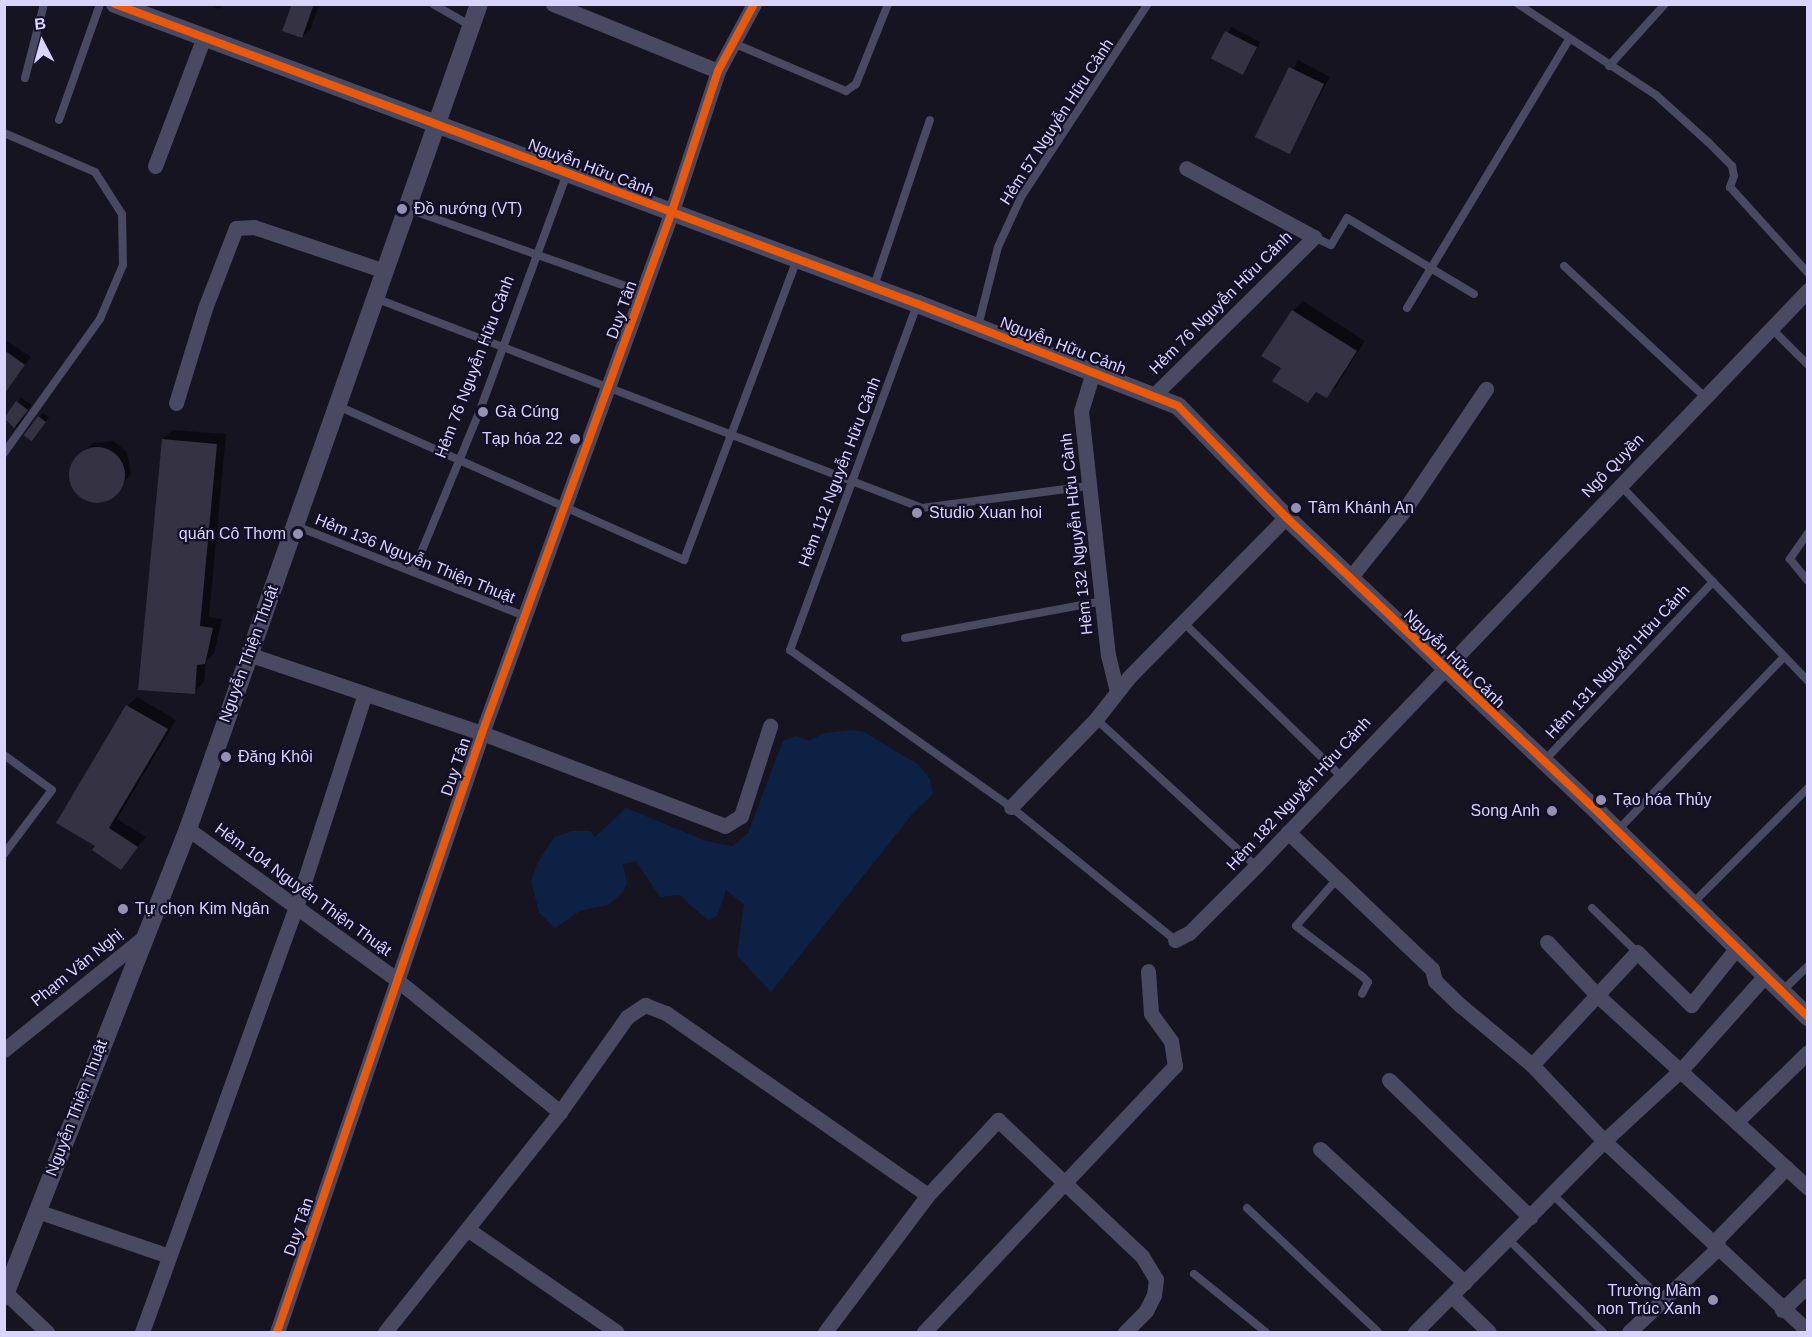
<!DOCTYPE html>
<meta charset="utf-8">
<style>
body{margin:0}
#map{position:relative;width:1812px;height:1337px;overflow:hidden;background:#161421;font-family:Helvetica,sans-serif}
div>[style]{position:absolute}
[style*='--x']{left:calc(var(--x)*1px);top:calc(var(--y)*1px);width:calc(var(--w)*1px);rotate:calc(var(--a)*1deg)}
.water>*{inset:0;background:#0d2144}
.shadow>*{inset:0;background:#0007;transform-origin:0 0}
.building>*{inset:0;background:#343243;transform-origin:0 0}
.round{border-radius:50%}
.service>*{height:8px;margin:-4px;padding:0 4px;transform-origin:4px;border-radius:4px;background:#4a4962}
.minor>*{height:15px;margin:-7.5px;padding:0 7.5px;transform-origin:7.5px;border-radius:7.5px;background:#4a4962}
.tertiary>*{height:18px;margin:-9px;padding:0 9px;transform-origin:9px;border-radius:9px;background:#4a4962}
.cycleway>*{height:8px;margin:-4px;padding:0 4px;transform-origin:4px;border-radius:4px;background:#e8590c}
.dots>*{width:16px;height:16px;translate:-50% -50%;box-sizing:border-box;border:3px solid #130f26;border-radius:50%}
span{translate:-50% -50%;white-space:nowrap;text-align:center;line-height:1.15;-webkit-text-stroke:4.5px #130f26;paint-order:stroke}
.street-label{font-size:16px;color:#d9d4ff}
.poi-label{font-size:16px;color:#d9d4ff}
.left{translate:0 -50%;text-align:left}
.right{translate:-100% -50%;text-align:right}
.frame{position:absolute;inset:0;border:6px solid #d9d4ff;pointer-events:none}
.north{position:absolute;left:12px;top:12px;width:60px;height:60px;-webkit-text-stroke:4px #130f26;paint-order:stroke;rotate:354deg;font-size:16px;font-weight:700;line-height:24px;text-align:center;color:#d9d4ff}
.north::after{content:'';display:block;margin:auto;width:21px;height:27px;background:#d9d4ff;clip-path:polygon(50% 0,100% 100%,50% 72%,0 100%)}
</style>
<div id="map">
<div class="water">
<i style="clip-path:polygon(851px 730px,864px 732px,919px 765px,930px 779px,933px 794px,913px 813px,771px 992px,737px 955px,744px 904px,726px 890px,717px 916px,708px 920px,679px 895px,660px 897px,636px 861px,623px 864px,627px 883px,623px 892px,608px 905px,580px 911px,555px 928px,539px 912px,531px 881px,537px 864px,554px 837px,572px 831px,590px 831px,595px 837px,626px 808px,706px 841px,733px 846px,748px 833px,783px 741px,796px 736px,809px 741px,824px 733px)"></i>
</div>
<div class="shadow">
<i style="clip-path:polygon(207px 4px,223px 4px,219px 9px)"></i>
<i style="clip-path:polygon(294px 4px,319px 4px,311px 28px,302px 37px)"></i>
<i style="left:1231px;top:27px;width:33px;height:36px;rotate:27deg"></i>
<i style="left:1298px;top:60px;width:36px;height:86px;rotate:28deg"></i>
<i style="clip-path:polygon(1303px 301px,1365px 341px,1336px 387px,1326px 396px,1318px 391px,1308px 402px,1293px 311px)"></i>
<i style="clip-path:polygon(4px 339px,31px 357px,6px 390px,4px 388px)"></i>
<i style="left:21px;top:398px;width:12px;height:27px;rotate:31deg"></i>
<i style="clip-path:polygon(43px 413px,49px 417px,37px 434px,39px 417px)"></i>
<i style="clip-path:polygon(173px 430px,226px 434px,209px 617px,222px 619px,214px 653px,206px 661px,204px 682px,194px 692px,163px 439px)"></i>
<i style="clip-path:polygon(113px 441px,127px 452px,131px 474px,110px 498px,97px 501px,76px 491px,71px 472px,76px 459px,93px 443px)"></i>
<i style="clip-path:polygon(137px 697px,176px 720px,117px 819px,146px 837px,121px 868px,98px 845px,127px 706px)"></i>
</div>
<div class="building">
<i style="clip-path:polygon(292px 4px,314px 4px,302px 38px,282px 31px)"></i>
<i style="left:1225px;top:31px;width:36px;height:31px;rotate:27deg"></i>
<i style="left:1289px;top:67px;width:39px;height:78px;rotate:26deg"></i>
<i style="clip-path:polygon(1292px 310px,1357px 351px,1327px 398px,1316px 392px,1308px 403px,1272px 381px,1281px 368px,1261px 356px)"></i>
<i style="clip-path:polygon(4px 350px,25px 365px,4px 394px)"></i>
<i style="clip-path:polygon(16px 401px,28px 410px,14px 428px,4px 418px)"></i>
<i style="left:38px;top:416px;width:10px;height:24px;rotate:37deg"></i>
<i style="clip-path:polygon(162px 439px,217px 444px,200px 626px,213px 628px,205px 664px,197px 665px,195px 694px,138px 690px)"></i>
<i class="round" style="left:69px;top:447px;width:56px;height:56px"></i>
<i style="clip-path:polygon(126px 705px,168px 729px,109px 828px,138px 847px,121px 870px,92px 850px,95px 846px,56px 823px)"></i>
</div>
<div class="service">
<i style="--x:433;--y:4;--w:44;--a:30.1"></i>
<i style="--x:1518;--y:4;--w:165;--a:33.4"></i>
<i style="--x:1656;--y:95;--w:70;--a:42.1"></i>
<i style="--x:1708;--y:142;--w:34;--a:45"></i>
<i style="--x:1732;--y:166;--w:10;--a:79"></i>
<i style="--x:1734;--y:176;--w:12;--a:110"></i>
<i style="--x:1730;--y:187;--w:116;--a:47.8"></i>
<i style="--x:733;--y:43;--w:123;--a:23"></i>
<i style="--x:846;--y:91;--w:12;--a:-35"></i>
<i style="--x:856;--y:84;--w:86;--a:-68.2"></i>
<i style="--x:1609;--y:66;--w:84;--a:-47.9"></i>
<i style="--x:25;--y:78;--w:76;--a:-75.6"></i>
<i style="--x:59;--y:120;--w:123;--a:-70.5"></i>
<i style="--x:4;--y:133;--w:99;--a:23.2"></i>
<i style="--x:95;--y:172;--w:50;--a:57.3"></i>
<i style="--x:122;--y:214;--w:51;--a:88.9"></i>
<i style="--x:123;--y:265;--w:59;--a:113.1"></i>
<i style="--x:100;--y:319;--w:165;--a:125.6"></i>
<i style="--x:408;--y:209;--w:249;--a:19.5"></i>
<i style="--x:1314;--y:237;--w:19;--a:25"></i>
<i style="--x:1331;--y:245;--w:31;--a:-59"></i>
<i style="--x:1347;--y:218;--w:148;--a:30.9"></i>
<i style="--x:1564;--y:266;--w:192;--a:42.9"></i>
<i style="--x:874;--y:286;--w:175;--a:-71.4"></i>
<i style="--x:375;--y:298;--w:586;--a:21"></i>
<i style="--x:922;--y:508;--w:168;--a:-7.5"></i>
<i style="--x:917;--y:305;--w:368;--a:110.2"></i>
<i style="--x:790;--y:650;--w:271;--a:35.4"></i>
<i style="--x:1011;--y:807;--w:211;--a:39"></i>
<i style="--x:1407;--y:308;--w:314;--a:-58.9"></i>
<i style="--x:978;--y:326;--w:81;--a:-75.8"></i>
<i style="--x:998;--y:247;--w:55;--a:-65.3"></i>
<i style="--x:1021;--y:197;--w:231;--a:-56.7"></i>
<i style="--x:1771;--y:328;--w:52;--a:45"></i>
<i style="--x:338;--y:406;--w:379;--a:24"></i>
<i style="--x:684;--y:560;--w:321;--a:-69.4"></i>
<i style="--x:1620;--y:485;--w:272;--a:46.2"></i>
<i style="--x:296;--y:526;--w:246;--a:21.5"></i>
<i style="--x:1808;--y:533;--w:32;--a:125"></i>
<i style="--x:1790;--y:559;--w:28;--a:51"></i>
<i style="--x:413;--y:572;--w:175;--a:-67.5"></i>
<i style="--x:480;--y:410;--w:252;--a:-69.8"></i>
<i style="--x:1183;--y:622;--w:221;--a:44.3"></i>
<i style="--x:905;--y:638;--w:200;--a:-10.6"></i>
<i style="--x:1096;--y:719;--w:217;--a:42.6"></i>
<i style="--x:4;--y:755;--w:59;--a:36.1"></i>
<i style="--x:52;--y:790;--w:80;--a:126.9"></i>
<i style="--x:1545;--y:760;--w:245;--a:-46.7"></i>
<i style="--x:1618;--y:830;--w:240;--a:-46.2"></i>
<i style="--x:1337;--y:879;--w:62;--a:131.1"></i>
<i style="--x:1296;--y:926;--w:84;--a:37.3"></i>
<i style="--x:1363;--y:977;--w:7;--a:45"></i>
<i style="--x:1368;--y:982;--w:13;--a:117"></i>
<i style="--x:1692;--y:904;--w:164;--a:-45"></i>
<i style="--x:1592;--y:908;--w:63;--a:44.4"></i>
<i style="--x:1781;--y:992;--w:37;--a:-44"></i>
<i style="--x:1553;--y:1195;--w:151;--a:43.9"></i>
<i style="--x:1247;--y:1208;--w:180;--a:43.4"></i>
<i style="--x:1508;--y:1239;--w:133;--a:44.4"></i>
<i style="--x:1194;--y:1274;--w:92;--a:38.9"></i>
</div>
<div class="minor">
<i style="--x:553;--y:4;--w:178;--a:22.1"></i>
<i style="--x:155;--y:166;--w:138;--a:-69.2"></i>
<i style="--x:1093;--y:372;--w:41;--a:107.1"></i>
<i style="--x:1081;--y:411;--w:245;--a:83.7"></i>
<i style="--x:1108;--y:655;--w:37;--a:76"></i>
<i style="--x:1154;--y:395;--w:225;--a:-44.6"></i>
<i style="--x:1314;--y:237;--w:145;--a:-151.7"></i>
<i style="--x:176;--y:403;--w:99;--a:-73"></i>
<i style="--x:205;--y:308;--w:86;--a:-68.8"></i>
<i style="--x:236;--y:228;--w:18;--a:-3"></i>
<i style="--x:254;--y:227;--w:138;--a:18.6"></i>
<i style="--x:1350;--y:578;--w:88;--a:-51.4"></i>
<i style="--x:1405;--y:509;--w:145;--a:-56"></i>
<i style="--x:248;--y:654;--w:247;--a:18.7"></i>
<i style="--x:482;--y:733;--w:260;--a:20.9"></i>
<i style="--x:725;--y:826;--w:19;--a:-32"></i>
<i style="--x:741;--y:816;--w:95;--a:-72.1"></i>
<i style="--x:1011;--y:807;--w:122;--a:-46"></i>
<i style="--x:1096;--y:719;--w:53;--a:-51.8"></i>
<i style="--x:1129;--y:677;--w:224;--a:-45.5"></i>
<i style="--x:188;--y:829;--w:258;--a:35.8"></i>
<i style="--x:397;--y:980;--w:210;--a:39"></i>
<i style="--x:560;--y:1112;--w:116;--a:-54.8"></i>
<i style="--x:627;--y:1017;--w:22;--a:-34"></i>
<i style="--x:645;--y:1005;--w:22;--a:21"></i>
<i style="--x:666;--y:1013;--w:319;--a:34.8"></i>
<i style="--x:1288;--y:832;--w:199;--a:43.6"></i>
<i style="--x:1432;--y:969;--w:12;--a:76"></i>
<i style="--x:1435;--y:981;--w:35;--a:44"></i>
<i style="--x:1460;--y:1005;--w:94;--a:39.8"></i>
<i style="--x:1532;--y:1065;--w:105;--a:46.5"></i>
<i style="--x:1604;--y:1141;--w:279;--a:43"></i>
<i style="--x:1175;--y:940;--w:16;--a:-27"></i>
<i style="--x:1189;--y:933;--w:95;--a:-45"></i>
<i style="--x:1256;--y:866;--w:798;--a:-46.22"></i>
<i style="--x:1547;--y:942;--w:73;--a:46.7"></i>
<i style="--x:1597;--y:995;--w:286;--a:42.4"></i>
<i style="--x:4;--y:1050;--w:180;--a:-38.9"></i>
<i style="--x:1532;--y:1065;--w:154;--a:-47.1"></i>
<i style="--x:1637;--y:952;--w:76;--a:44.5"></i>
<i style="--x:1691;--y:1005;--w:70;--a:-51.3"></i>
<i style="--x:1389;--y:1080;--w:197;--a:44.2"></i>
<i style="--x:1737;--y:1121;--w:99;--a:-44.2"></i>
<i style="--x:1320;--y:1149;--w:197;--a:42.7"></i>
<i style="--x:37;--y:1211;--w:139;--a:18.8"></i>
<i style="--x:470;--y:1231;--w:178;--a:34.5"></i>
<i style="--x:6;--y:1293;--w:57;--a:43.6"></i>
<i style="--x:1453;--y:1297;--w:50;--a:44.2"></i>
<i style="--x:1782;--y:1310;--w:36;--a:-44"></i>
<i style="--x:142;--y:1332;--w:452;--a:-70.1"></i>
<i style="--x:296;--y:907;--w:224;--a:-72.1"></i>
<i style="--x:277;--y:1332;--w:633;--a:-71.11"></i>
<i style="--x:482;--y:733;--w:552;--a:-69.99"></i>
<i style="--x:671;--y:214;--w:151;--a:-71.8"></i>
<i style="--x:718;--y:71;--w:76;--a:-61.8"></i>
<i style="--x:385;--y:1332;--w:281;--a:-51.5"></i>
<i style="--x:825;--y:1332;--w:171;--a:-53.1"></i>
<i style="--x:928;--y:1195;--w:103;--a:-47"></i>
<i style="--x:998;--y:1120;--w:198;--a:43.4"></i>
<i style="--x:1142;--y:1256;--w:27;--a:59"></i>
<i style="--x:1156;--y:1279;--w:16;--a:97"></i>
<i style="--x:1154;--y:1295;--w:18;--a:117"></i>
<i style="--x:1146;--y:1311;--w:30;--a:135"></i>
<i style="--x:924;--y:1332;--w:366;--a:-46.7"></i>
<i style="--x:1175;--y:1066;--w:25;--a:-99"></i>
<i style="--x:1171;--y:1041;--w:34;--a:-126"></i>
<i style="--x:1151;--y:1013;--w:42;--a:-94.1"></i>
<i style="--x:1415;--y:1332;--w:269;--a:-45.3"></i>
<i style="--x:1604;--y:1141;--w:105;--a:-42.7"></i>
<i style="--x:1681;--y:1070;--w:125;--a:-48.3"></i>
<i style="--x:1629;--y:1332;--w:121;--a:-43.3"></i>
<i style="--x:1717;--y:1249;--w:11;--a:-85"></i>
<i style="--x:1718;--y:1238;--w:98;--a:-45.8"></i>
</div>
<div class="tertiary">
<i style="--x:115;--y:4;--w:857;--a:20.49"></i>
<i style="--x:918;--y:304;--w:279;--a:21.4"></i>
<i style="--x:1178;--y:406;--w:155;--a:45.8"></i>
<i style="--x:1286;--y:517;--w:432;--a:43.4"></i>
<i style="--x:1600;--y:814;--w:291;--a:44.3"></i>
<i style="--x:4;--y:1297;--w:503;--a:-68.54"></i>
<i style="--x:188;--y:829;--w:875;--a:-70.57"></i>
</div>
<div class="cycleway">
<i style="--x:115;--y:4;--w:857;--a:20.49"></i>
<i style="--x:918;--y:304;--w:279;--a:21.4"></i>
<i style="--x:1178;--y:406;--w:155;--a:45.8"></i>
<i style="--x:1286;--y:517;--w:432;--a:43.4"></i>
<i style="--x:1600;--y:814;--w:291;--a:44.3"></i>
<i style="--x:277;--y:1332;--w:633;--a:-71.11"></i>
<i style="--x:482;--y:733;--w:552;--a:-69.99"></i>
<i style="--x:671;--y:214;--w:151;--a:-71.8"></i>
<i style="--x:718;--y:71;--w:76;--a:-61.8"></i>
</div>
<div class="dots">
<i style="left:402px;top:209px;background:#9591b1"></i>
<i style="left:483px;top:412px;background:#9591b1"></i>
<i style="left:575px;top:439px;background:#9591b1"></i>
<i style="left:1296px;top:508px;background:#9591b1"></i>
<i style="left:917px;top:513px;background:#9591b1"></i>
<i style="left:298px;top:534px;background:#9591b1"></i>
<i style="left:226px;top:757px;background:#9591b1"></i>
<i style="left:1601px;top:800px;background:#9591b1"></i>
<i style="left:1552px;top:811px;background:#9591b1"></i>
<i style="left:123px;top:909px;background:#9591b1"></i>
<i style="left:1713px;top:1300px;background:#9591b1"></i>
</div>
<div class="street-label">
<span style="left:1057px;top:122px;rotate:-57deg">Hẻm 57 Nguyễn Hữu Cảnh</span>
<span style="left:591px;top:168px;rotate:21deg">Nguyễn Hữu Cảnh</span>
<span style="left:1221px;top:303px;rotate:-45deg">Hẻm 76 Nguyễn Hữu Cảnh</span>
<span style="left:622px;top:310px;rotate:-70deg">Duy Tân</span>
<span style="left:1063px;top:346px;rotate:21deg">Nguyễn Hữu Cảnh</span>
<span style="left:475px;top:367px;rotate:-69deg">Hẻm 76 Nguyễn Hữu Cảnh</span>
<span style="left:1613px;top:466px;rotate:-46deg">Ngô Quyền</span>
<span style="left:840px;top:472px;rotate:-69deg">Hẻm 112 Nguyễn Hữu Cảnh</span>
<span style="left:1077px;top:534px;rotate:-96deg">Hẻm 132 Nguyễn Hữu Cảnh</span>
<span style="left:415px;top:559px;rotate:22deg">Hẻm 136 Nguyễn Thiện Thuật</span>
<span style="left:249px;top:654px;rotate:-70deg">Nguyễn Thiện Thuật</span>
<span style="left:1454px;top:659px;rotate:44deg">Nguyễn Hữu Cảnh</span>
<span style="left:1618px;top:662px;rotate:-47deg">Hẻm 131 Nguyễn Hữu Cảnh</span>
<span style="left:456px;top:767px;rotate:-71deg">Duy Tân</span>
<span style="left:1299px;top:794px;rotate:-47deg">Hẻm 182 Nguyễn Hữu Cảnh</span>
<span style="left:303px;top:890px;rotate:36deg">Hẻm 104 Nguyễn Thiện Thuật</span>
<span style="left:77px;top:968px;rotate:-39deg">Phạm Văn Nghị</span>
<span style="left:77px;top:1108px;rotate:-69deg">Nguyễn Thiện Thuật</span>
<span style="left:299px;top:1227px;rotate:-71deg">Duy Tân</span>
</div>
<div class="poi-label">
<span class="left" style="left:414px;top:209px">Đồ nướng (VT)</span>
<span class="left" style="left:495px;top:412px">Gà Cúng</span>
<span class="right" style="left:563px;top:439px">Tạp hóa 22</span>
<span class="left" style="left:1308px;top:508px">Tâm Khánh An</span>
<span class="left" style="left:929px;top:513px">Studio Xuan hoi</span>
<span class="right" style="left:286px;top:534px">quán Cô Thơm</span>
<span class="left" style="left:238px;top:757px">Đăng Khôi</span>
<span class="left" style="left:1613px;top:800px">Tạo hóa Thủy</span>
<span class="right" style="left:1540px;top:811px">Song Anh</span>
<span class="left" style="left:135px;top:909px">Tự chọn Kim Ngân</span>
<span class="right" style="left:1701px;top:1300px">Trường Mầm<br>non Trúc Xanh</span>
</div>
<div class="frame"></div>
<div class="north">B</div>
</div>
